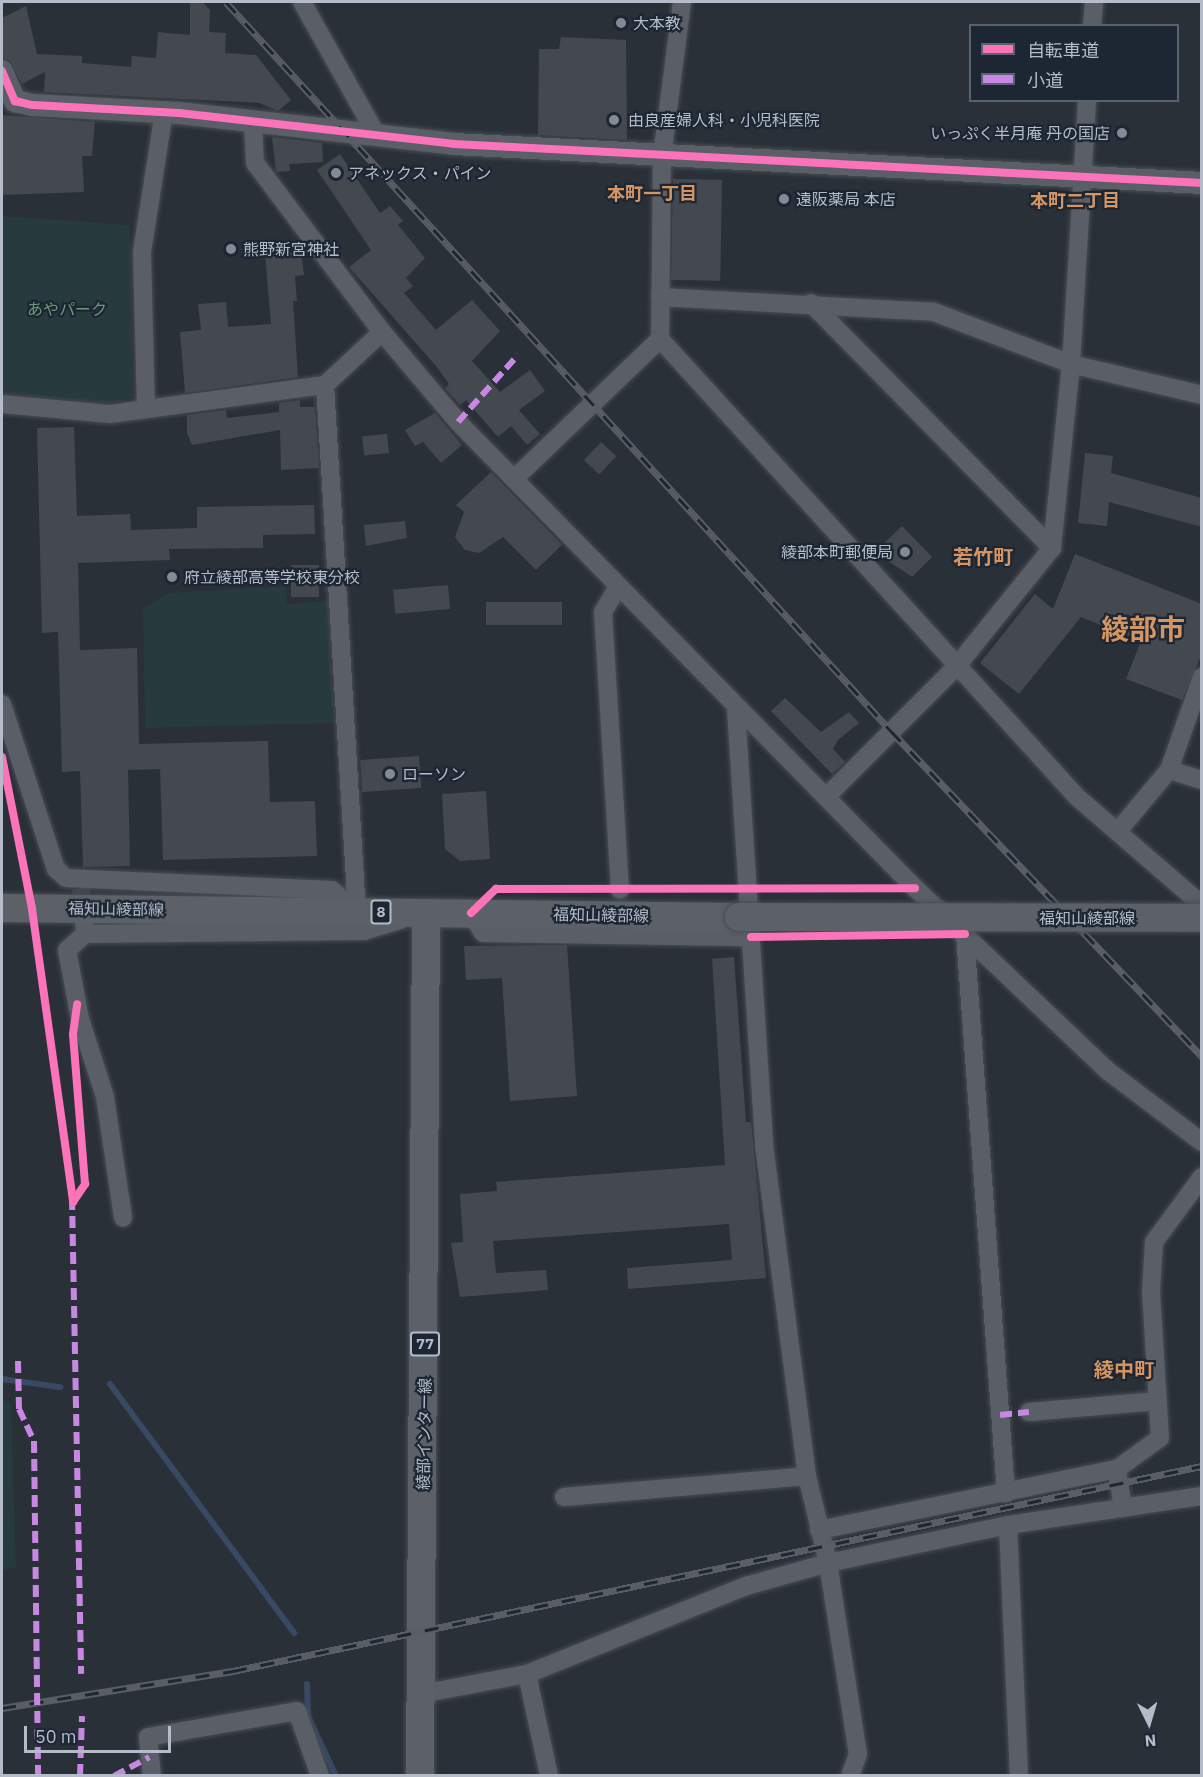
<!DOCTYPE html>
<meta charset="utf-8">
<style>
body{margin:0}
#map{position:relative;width:1203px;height:1777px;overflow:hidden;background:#2a3038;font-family:"IBM Plex Sans","Noto Sans JP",sans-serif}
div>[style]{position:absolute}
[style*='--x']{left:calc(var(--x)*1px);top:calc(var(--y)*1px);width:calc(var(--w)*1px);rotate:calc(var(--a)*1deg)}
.green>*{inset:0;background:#273a3e}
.stream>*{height:6px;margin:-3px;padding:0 3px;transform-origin:3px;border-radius:3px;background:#384963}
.building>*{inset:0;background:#444950;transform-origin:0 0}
.minor-tunnel>*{height:18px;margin-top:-9px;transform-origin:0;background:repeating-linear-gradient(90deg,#3f454e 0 18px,transparent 0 27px)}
.roads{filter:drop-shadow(0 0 2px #484c53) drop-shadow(0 0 2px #484c53)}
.minor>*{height:18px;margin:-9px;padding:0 9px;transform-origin:9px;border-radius:9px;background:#5a5e66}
.tertiary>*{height:22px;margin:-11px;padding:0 11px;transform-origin:11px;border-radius:11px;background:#5a5e66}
.primary>*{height:28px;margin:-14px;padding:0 14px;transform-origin:14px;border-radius:14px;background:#5c6168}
.rail>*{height:7px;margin-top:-3.5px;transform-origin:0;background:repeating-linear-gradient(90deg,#1d2633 0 14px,#595d64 0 28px);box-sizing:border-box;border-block:2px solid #595d64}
.bridges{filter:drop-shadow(0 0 2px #484c55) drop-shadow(0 0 2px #484c55)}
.primary-bridge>*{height:28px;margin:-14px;padding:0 14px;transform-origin:14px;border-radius:14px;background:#5c6168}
.quiet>*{height:6px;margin-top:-3px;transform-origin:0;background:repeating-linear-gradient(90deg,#c787e3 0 12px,transparent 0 18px)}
.cycleway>*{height:8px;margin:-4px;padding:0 4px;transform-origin:4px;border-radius:4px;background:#fb73b8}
.dots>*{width:16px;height:16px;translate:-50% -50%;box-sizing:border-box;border:3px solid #1d2633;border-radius:50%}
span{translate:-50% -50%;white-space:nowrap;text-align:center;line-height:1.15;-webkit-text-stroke:4.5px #1d2633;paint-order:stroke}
.shield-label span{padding:2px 4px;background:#1d2633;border:2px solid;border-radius:4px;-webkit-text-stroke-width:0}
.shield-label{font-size:15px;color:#b4bcc9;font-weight:700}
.poi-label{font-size:16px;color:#b4bcc9}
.left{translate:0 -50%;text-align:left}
.right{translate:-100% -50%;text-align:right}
.park-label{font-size:16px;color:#6b9a76}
.street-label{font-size:16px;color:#b4bcc9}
.neighbourhood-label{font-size:18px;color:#d59563;font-weight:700}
.quarter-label{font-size:20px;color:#d59563;font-weight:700}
.town-label{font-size:28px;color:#d59563;font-weight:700}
.frame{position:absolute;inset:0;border:3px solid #b4bcc9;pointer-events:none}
.legend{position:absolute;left:969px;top:24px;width:210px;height:78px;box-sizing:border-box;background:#1d2633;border:2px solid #59626f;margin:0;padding:8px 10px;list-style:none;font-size:18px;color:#b4bcc9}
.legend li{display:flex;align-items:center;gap:12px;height:30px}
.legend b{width:30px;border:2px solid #59626f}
.north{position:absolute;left:1119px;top:1693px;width:60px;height:60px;-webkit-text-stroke:4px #1d2633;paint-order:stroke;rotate:175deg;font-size:16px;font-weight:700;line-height:24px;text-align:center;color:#b4bcc9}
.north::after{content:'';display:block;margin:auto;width:21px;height:27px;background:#b4bcc9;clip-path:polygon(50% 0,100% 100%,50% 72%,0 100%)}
.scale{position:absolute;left:24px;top:1726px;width:147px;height:27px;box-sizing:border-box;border:3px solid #b4bcc9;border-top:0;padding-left:8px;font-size:18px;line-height:21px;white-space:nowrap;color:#b4bcc9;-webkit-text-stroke:4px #1d2633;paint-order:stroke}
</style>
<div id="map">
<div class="green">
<i style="clip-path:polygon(2px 216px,130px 225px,133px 397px,107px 404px,2px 393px)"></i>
<i style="clip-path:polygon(286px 586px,287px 604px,328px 601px,334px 723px,145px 728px,143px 609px,169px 593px)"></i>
<i style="clip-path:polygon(2px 1399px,11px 1403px,16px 1568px,2px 1570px)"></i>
</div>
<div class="stream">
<i style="--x:2;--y:1379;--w:59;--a:7.9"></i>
<i style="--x:110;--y:1384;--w:310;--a:53.5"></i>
<i style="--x:307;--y:1684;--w:32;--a:88"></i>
<i style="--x:308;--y:1716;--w:66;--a:65"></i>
</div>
<div class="building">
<i style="clip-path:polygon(190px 2px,202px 2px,210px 10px,209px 32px,226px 33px,225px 53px,256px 55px,291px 100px,278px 111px,259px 103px,44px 92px,45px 72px,22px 84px,10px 61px,2px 58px,2px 18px,26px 6px,37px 54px,82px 56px,82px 63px,131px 67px,132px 56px,156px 58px,158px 32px,190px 35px)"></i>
<i style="clip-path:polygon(561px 37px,626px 40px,627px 140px,538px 135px,539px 49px,559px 49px)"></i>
<i style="clip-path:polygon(2px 115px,95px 122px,92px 156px,82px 156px,84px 192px,2px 195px)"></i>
<i style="clip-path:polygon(272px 137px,322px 143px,323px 162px,289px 164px,290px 171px,276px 172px)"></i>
<i style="clip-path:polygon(340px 154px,380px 213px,390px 206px,403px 221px,398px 225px,425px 258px,406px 278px,413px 286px,404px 293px,436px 330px,472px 300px,500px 331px,472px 361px,500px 392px,530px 370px,545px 391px,519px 410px,540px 434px,527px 445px,511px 426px,498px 437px,466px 400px,460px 405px,445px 388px,449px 384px,436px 366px,349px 267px,371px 250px,317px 170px)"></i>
<i style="left:673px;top:179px;width:49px;height:101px;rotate:1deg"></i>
<i style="clip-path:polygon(293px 252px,294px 257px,302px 257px,304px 275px,295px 276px,297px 301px,293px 301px,298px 377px,185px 393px,180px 332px,201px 330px,198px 304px,226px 302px,228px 327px,271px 324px,265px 254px)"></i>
<i style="clip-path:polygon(300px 400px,300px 407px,315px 407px,319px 468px,281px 470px,280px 430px,192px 445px,187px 433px,187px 415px,226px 410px,227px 418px,279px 412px,279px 403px)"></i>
<i style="clip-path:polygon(435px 413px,462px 445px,441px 463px,423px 442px,415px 446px,405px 430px)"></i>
<i style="clip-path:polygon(74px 427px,77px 516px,130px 514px,131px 530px,197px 528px,197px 507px,314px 505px,315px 534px,263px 535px,263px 548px,169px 549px,170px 560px,78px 563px,80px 650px,137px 648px,139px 744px,268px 741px,270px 802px,315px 801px,317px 856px,163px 860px,160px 769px,128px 770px,130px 866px,83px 867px,80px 771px,62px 772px,58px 632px,42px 633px,37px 428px)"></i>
<i style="left:387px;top:434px;width:19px;height:25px;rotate:84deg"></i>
<i style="left:601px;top:442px;width:21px;height:25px;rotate:43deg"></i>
<i style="clip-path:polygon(1085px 453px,1113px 456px,1111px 473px,1202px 498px,1202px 527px,1109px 502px,1107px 526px,1078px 523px)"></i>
<i style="clip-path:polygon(491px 472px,562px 545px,536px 570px,503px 537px,479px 553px,465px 550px,455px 537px,464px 512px,456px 505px)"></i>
<i style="clip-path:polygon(405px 521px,407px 538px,366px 546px,364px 525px)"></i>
<i style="clip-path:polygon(902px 526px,932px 557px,912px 577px,875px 552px)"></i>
<i style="clip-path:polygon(1075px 554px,1202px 604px,1202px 654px,1182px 700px,1126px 679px,1141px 641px,1081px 617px,1019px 694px,980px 663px,1035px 594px,1053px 609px)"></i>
<i style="left:291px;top:565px;width:28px;height:32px"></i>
<i style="left:448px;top:585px;width:24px;height:55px;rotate:85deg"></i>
<i style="left:562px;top:602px;width:23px;height:76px;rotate:90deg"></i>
<i style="clip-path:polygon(785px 698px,821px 732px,849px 712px,859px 723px,838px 740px,833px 749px,845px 762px,832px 774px,771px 711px)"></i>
<i style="left:419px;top:756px;width:32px;height:59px;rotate:86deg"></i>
<i style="clip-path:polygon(486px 791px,490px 859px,460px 861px,445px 849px,442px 794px)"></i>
<i style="clip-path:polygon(567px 945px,577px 1096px,510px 1101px,502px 978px,466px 980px,464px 946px)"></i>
<i style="clip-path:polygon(734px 957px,746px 1122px,751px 1122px,766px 1278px,628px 1289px,627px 1268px,732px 1260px,729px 1224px,493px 1241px,496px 1273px,546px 1270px,548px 1290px,460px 1297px,451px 1243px,463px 1242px,460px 1194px,497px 1191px,496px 1182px,725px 1165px,712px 959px)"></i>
</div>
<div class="minor-tunnel">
<i style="--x:81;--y:888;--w:29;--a:84"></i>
</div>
<div class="roads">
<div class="minor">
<i style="--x:302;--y:2;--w:149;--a:60.7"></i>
<i style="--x:682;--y:2;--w:154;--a:97.4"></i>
<i style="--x:662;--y:155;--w:184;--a:90.6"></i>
<i style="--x:660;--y:339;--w:619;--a:47.68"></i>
<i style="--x:1077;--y:797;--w:165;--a:40.8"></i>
<i style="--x:1092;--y:26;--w:24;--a:-85"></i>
<i style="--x:660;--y:297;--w:274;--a:3.1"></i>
<i style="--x:934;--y:312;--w:147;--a:20.8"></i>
<i style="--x:1071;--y:364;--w:135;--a:13.3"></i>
<i style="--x:811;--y:303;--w:344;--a:45.5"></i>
<i style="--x:382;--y:332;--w:118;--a:49.8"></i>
<i style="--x:458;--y:422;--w:653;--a:45.56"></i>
<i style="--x:915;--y:888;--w:266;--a:43.5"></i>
<i style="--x:1108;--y:1071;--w:118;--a:37.1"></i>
<i style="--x:325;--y:385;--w:528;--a:86.53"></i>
<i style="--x:2;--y:404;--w:108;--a:5.3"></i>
<i style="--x:110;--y:414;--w:217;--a:-7.7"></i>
<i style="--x:325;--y:385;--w:78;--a:-42.9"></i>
<i style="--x:382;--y:332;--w:211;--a:-126.9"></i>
<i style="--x:255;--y:163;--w:41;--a:-92.8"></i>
<i style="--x:146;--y:408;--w:156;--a:-91.5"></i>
<i style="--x:142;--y:252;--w:142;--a:-81.1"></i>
<i style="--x:514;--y:479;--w:202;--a:-43.8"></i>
<i style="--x:618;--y:587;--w:29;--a:121"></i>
<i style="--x:603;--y:612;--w:278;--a:86.5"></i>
<i style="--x:2;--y:704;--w:174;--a:71.9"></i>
<i style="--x:56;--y:869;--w:13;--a:42"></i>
<i style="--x:66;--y:878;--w:266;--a:2.6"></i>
<i style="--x:332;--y:890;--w:33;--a:41"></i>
<i style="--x:736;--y:709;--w:437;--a:86.3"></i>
<i style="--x:764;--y:1145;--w:334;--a:82.6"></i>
<i style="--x:807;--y:1476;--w:89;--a:76.4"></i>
<i style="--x:828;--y:1563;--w:193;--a:81.1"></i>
<i style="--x:858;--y:1754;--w:23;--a:110"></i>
<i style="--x:1169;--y:770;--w:34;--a:17"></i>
<i style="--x:826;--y:797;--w:184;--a:-45"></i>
<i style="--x:956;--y:667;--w:153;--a:-51.1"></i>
<i style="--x:1052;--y:548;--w:185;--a:-84.1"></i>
<i style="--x:1071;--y:364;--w:264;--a:-86.5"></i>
<i style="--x:1118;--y:831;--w:80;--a:-50.1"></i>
<i style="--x:1169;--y:770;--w:99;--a:-70.5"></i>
<i style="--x:471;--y:913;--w:23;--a:59"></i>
<i style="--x:483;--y:933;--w:268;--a:0.9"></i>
<i style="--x:84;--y:922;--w:12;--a:85"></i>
<i style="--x:85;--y:934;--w:279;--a:-0.6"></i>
<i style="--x:364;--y:931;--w:39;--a:-17"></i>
<i style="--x:85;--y:934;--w:24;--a:138"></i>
<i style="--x:67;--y:950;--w:70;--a:79.3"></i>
<i style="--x:80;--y:1019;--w:82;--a:72.2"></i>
<i style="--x:105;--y:1097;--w:122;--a:81.5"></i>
<i style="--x:965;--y:934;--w:561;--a:85.81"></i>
<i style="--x:1029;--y:1412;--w:129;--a:-4.9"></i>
<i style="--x:564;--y:1497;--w:244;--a:-4.9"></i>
<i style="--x:1123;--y:1508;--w:39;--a:-99"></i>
<i style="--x:1117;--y:1469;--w:53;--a:-35.8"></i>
<i style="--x:1160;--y:1438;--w:146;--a:-93.5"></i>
<i style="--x:1151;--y:1292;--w:50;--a:-86.6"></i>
<i style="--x:1154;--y:1242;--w:81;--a:-53.6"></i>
<i style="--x:1008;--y:1525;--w:251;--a:87.5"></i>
<i style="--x:819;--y:1530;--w:304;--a:-11.6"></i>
<i style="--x:527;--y:1674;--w:104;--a:77.8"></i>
<i style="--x:421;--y:1694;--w:108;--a:-10.7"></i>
<i style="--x:527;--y:1674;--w:236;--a:-21.9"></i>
<i style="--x:746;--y:1586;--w:85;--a:-15.7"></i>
<i style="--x:828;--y:1563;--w:184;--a:-11.9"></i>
<i style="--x:1008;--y:1525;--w:196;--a:-8.5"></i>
<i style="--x:152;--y:1776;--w:39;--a:-96"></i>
<i style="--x:148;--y:1737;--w:151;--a:-9.9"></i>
<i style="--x:297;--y:1711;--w:69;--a:70.5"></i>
</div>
<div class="tertiary">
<i style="--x:2;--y:71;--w:33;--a:67"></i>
<i style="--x:15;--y:101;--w:18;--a:13"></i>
<i style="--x:33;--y:105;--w:146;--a:3.1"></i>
<i style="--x:179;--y:113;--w:277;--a:6.4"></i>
<i style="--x:454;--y:144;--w:749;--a:2.98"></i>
</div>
<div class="primary">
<i style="--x:2;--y:908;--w:737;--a:0.7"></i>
<i style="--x:420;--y:1776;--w:863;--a:-89.6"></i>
</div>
</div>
<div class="rail">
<i style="--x:226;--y:2;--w:987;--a:47.63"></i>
<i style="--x:891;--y:731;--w:451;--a:46.3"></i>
<i style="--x:2;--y:1708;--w:234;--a:-9.1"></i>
<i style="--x:233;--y:1671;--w:990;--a:-11.95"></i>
</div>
<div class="bridges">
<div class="primary-bridge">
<i style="--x:739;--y:917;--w:463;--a:0.1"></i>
</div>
</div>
<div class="quiet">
<i style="--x:458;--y:422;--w:90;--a:-48.2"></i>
<i style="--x:72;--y:1198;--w:476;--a:88.9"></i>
<i style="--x:18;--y:1361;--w:48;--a:88.8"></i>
<i style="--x:19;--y:1409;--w:35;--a:65"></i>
<i style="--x:34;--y:1441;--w:335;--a:89.3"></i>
<i style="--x:1000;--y:1415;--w:29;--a:-6"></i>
<i style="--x:80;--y:1776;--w:60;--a:-88.1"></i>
<i style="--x:114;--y:1776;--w:40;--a:-28"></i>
</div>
<div class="cycleway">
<i style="--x:2;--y:71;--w:33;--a:67"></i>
<i style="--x:15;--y:101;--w:18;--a:13"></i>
<i style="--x:33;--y:105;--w:146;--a:3.1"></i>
<i style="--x:179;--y:113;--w:277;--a:6.4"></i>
<i style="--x:454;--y:144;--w:749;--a:2.98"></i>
<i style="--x:2;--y:757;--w:155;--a:78.8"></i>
<i style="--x:32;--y:909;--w:296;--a:82"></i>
<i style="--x:471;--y:913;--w:35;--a:-44"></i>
<i style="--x:496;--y:889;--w:419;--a:-0.1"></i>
<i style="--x:751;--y:937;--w:214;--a:-0.8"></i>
<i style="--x:73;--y:1202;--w:22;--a:-56"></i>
<i style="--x:85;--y:1184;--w:150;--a:-94.6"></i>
<i style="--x:73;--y:1034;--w:30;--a:-82"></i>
</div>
<div class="dots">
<i style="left:621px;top:23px;background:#848b96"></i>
<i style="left:614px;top:120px;background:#848b96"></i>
<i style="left:1122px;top:133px;background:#848b96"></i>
<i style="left:336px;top:173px;background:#848b96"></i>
<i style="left:784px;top:199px;background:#848b96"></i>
<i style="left:231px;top:249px;background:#848b96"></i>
<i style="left:905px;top:552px;background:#848b96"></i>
<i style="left:172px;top:577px;background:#848b96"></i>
<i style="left:390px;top:774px;background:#848b96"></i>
</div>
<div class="shield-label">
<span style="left:381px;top:912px">8</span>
<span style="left:425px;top:1344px">77</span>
</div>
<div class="poi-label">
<span class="left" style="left:633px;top:23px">大本教</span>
<span class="left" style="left:628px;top:120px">由良産婦人科・小児科医院</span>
<span class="right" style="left:1110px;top:133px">いっぷく半月庵 丹の国店</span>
<span class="left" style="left:348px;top:173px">アネックス・パイン</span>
<span class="left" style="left:796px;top:199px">遠阪薬局 本店</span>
<span class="left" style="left:243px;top:249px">熊野新宮神社</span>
<span class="right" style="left:893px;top:552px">綾部本町郵便局</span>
<span class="left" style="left:184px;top:577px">府立綾部高等学校東分校</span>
<span class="left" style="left:402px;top:774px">ローソン</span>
</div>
<div class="park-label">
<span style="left:67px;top:309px">あやパーク</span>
</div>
<div class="street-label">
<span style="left:116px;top:909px;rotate:1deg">福知山綾部線</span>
<span style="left:601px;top:915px;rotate:1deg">福知山綾部線</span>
<span style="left:1087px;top:918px">福知山綾部線</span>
<span style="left:424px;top:1434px;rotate:-89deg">綾部インター線</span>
</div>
<div class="neighbourhood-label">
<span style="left:652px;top:194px">本町一丁目</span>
<span style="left:1075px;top:201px">本町二丁目</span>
</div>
<div class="quarter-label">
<span style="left:983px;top:556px">若竹町</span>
<span style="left:1124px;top:1369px">綾中町</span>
</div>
<div class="town-label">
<span style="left:1143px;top:629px">綾部市</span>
</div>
<div class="frame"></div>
<ul class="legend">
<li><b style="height:8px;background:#fb73b8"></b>自転車道</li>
<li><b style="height:8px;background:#c787e3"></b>小道</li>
</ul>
<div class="north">N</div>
<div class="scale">50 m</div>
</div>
